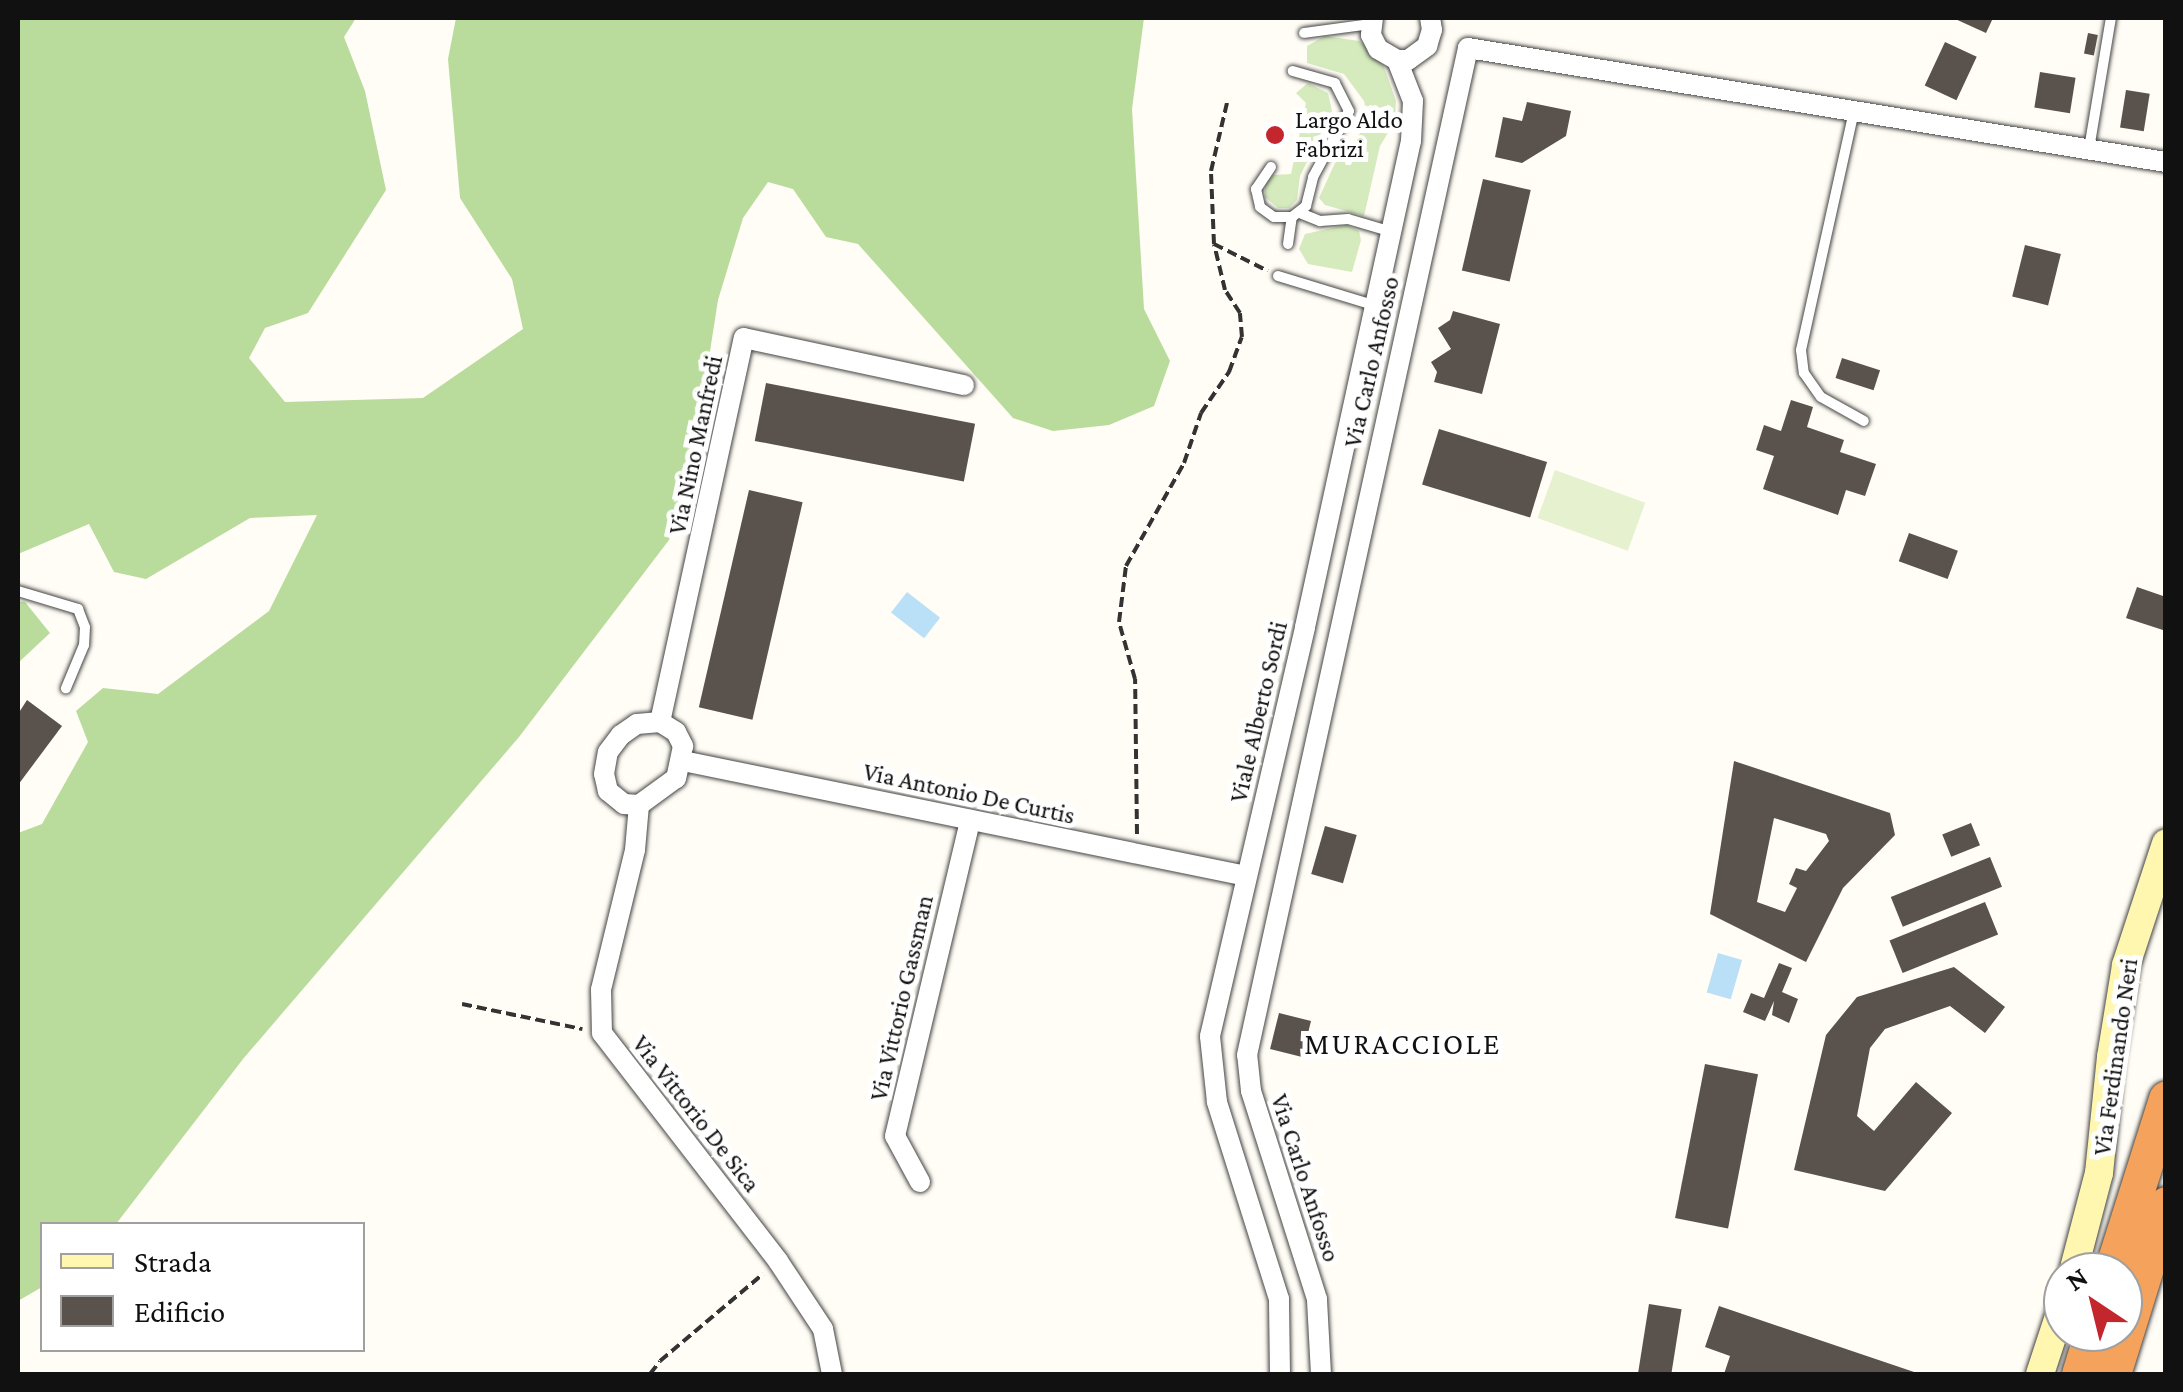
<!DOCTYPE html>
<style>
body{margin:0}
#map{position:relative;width:2183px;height:1392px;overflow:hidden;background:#fffdf5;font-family:"Crimson Pro",serif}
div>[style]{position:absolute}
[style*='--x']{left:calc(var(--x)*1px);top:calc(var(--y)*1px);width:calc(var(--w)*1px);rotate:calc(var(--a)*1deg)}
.green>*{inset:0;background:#d5ebbd}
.forest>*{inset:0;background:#b9dc9c}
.pitch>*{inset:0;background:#e6f2cf;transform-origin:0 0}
.water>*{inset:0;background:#b9e0f7;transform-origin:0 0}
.building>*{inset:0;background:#5a524d;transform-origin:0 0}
.path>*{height:4px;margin-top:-2px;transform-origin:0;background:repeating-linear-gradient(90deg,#333 0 10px,transparent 0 15px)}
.roads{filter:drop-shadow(0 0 2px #444) drop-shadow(0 0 2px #444)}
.lane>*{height:10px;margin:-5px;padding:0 5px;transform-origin:5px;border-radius:5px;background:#fff}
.street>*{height:20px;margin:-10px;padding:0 10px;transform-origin:10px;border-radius:10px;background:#fff}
.secondary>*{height:28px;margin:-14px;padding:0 14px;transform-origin:14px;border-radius:14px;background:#fff6b0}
.highway>*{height:35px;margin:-17.5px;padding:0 17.5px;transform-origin:17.5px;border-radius:17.5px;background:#f5a25d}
.dots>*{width:28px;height:28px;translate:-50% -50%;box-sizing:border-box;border:5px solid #fff;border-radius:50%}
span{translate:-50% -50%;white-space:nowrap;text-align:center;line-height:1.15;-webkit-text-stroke:10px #fff;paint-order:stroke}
.poi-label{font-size:25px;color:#111}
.left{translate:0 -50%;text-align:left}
.street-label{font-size:25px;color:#111}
.quarter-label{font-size:30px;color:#111;letter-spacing:2.5px}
.frame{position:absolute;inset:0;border:20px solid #111;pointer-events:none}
.legend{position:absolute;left:40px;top:1222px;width:325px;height:130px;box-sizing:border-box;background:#fff;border:2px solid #a0a0a0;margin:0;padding:12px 18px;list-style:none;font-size:30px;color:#111}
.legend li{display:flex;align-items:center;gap:20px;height:50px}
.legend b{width:50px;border:2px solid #a0a0a0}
.north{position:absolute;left:2043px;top:1252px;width:100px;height:100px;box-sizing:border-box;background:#fff;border:2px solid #a0a0a0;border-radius:50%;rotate:325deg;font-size:28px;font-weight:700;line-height:40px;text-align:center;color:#111}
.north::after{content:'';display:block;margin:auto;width:35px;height:45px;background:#c4262e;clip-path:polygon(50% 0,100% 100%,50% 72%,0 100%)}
</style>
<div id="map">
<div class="green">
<i style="clip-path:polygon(1325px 36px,1359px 41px,1368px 48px,1384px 67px,1396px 101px,1395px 121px,1380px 146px,1364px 216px,1325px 205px,1319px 198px,1335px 163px,1362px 131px,1367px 115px,1364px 101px,1344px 74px,1307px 63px,1307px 46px)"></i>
<i style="clip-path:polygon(1308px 83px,1328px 93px,1332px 111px,1300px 176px,1297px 200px,1289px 208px,1278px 208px,1265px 197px,1265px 185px,1273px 175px,1291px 174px,1306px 103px,1296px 93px)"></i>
<i style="clip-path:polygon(1346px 225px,1359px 231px,1361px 240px,1352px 272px,1308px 264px,1299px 249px,1305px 234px)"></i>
</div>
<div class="forest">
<i style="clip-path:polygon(18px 18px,356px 18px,344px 37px,365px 91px,386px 190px,308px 313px,265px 328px,249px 358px,285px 402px,423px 398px,523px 329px,512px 279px,460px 198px,448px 59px,456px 18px,1144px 18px,1132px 109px,1144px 309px,1170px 361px,1154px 406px,1109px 425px,1053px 431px,1013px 418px,858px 244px,826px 237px,793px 189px,768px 182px,743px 218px,718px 300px,701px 409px,669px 540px,519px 737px,243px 1059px,116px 1224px,42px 1224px,42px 1287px,18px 1301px,18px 833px,42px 824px,88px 742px,76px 711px,103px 688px,158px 694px,269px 611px,317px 515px,250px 518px,146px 579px,114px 572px,89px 524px,18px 554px)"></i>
<i style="clip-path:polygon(18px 601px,25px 602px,50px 633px,18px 663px)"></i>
</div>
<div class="pitch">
<i style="left:1555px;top:470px;width:96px;height:51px;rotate:20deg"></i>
</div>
<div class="water">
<i style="left:907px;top:592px;width:42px;height:26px;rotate:38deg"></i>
<i style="left:1718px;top:953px;width:25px;height:41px;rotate:16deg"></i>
</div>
<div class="building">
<i style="clip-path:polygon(1953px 18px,1993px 18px,1986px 33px)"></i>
<i style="left:2088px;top:33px;width:10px;height:21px;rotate:11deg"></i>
<i style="left:1945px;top:42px;width:35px;height:48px;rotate:25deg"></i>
<i style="left:2040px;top:72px;width:36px;height:36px;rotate:9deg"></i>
<i style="left:2126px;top:90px;width:24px;height:38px;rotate:9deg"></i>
<i style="clip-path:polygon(1527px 102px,1571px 111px,1566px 136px,1522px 163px,1495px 157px,1503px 117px,1522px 121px)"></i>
<i style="left:1483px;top:179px;width:49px;height:94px;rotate:13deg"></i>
<i style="left:2025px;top:245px;width:37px;height:53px;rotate:14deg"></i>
<i style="clip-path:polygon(1453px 311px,1500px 324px,1482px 394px,1434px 382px,1437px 372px,1431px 362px,1451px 349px,1438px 328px,1450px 320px)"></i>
<i style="left:1842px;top:358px;width:40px;height:21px;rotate:18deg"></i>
<i style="left:766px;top:383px;width:213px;height:59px;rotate:11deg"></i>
<i style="clip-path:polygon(1791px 400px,1813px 407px,1807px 427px,1844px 440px,1840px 452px,1876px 464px,1865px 496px,1846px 490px,1838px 515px,1763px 489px,1774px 456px,1756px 450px,1764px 425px,1781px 431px)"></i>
<i style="left:1439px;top:429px;width:113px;height:58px;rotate:17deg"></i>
<i style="left:749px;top:490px;width:55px;height:223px;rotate:13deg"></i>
<i style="left:1909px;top:533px;width:52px;height:30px;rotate:20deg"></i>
<i style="clip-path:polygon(2137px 587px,2166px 597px,2166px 631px,2126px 618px)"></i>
<i style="clip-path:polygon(27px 700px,62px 726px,18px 785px,18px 714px)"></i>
<i style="clip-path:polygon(evenodd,1734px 761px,1890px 813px,1895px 835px,1843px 888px,1806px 962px,1710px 914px,1734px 761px,1774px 818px,1826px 834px,1829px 841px,1806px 871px,1796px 868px,1789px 884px,1797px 888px,1785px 912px,1757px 902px,1774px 818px)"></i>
<i style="left:1971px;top:823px;width:24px;height:31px;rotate:68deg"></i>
<i style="left:1325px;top:826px;width:33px;height:50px;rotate:16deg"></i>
<i style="left:1990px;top:857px;width:32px;height:107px;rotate:68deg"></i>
<i style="left:1985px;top:902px;width:35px;height:103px;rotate:68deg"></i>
<i style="clip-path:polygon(1779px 963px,1792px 968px,1782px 992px,1798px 999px,1789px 1023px,1772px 1015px,1774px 1001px,1765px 1021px,1743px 1012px,1751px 993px,1764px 998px)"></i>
<i style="clip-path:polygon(1954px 967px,2005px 1007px,1985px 1033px,1950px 1006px,1885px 1029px,1870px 1048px,1857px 1116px,1874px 1131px,1916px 1082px,1952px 1113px,1885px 1191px,1794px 1170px,1826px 1035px,1857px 997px)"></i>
<i style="left:1279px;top:1013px;width:33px;height:37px;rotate:14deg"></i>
<i style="left:1705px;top:1064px;width:54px;height:157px;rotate:11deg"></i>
<i style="left:1649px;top:1304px;width:33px;height:71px;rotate:9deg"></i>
<i style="clip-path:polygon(1719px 1306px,1920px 1374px,1724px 1374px,1730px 1356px,1705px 1347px)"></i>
</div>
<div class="path">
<i style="--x:1214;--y:244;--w:60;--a:26.6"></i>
<i style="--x:1137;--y:834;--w:155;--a:-90.7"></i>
<i style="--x:1135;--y:679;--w:59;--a:-105.7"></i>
<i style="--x:1119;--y:622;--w:56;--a:-82.9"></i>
<i style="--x:1126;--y:566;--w:118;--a:-60.6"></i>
<i style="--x:1184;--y:463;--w:53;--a:-71.2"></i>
<i style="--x:1201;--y:413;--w:50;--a:-55.7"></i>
<i style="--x:1229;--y:372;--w:37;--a:-70"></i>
<i style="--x:1242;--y:337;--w:24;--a:-95"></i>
<i style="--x:1240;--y:313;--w:27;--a:-123"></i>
<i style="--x:1225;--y:290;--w:47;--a:-103.4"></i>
<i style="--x:1214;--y:244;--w:73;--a:-92.4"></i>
<i style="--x:1211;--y:171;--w:70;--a:-76.8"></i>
<i style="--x:462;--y:1004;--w:123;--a:11.8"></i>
<i style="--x:650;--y:1374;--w:16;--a:-52"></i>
<i style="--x:660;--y:1361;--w:135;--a:-40.2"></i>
</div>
<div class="roads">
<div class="lane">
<i style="--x:1304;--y:33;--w:68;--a:-7.7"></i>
<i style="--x:1854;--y:111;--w:245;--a:102.5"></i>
<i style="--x:1801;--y:350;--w:23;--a:83"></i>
<i style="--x:1804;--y:373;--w:29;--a:55"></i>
<i style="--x:1821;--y:397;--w:49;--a:29.2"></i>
<i style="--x:2089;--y:149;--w:133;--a:-80.5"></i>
<i style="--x:1271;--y:167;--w:27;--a:124"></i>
<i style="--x:1256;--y:189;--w:18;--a:77"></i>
<i style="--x:1260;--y:207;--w:17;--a:36"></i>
<i style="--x:1274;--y:217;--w:18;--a:0"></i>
<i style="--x:1292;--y:217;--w:18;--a:-38"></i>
<i style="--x:1306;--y:206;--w:30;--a:-76"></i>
<i style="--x:1313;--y:177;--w:75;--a:-61.4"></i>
<i style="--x:1349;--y:111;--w:31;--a:-117"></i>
<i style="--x:1335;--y:83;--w:44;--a:-164.1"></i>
<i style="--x:1300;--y:213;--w:22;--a:22"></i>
<i style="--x:1320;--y:221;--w:28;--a:-4"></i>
<i style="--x:1348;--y:219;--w:46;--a:16.5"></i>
<i style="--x:1288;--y:244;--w:27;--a:-82"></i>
<i style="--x:1278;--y:276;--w:102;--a:17"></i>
<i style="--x:18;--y:591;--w:63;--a:16.7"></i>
<i style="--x:78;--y:609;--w:19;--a:69"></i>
<i style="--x:85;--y:627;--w:18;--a:93"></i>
<i style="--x:84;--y:645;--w:47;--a:112.7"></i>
</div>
<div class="street">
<i style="--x:1373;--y:18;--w:17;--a:97"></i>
<i style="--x:1371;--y:35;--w:16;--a:63"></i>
<i style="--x:1378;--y:49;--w:22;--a:30"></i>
<i style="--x:1397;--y:60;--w:11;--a:0"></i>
<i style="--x:1408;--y:60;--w:24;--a:-36"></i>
<i style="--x:1427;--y:46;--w:17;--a:-73"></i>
<i style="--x:1432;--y:30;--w:12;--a:-99"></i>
<i style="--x:660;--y:722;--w:393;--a:-77.7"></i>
<i style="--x:744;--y:338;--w:225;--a:12.1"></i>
<i style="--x:660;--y:722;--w:19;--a:32"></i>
<i style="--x:676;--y:732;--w:16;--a:63"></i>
<i style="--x:683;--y:746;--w:33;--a:102"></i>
<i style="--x:676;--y:778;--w:46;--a:143.9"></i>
<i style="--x:639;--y:805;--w:15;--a:-176"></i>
<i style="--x:624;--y:804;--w:21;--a:-141"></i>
<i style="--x:608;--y:791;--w:17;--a:-103"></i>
<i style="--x:604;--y:774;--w:22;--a:-80"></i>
<i style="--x:608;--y:752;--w:21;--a:-53"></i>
<i style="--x:621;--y:735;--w:19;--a:-35"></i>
<i style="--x:637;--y:724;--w:23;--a:-5"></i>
<i style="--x:683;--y:761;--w:575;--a:11.54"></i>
<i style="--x:639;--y:805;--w:45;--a:95.1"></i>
<i style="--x:635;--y:850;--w:144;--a:103.7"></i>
<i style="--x:601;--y:990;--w:43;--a:88.7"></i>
<i style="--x:602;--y:1033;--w:288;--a:52.3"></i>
<i style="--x:778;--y:1261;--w:82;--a:56.5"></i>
<i style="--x:823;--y:1329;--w:46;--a:78.7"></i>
<i style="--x:920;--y:1182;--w:52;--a:-118.5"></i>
<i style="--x:895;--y:1136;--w:325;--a:-76.6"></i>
<i style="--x:1280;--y:1374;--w:75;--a:-90.8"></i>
<i style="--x:1279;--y:1299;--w:207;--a:-107.5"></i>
<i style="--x:1217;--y:1102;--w:66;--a:-96.1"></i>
<i style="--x:1210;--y:1036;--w:420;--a:-76.9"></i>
<i style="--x:1305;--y:627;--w:497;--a:-77.7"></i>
<i style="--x:1411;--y:141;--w:40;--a:-87.1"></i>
<i style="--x:1413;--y:101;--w:44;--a:-111.3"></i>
<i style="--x:1321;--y:1374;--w:75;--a:-93.1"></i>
<i style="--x:1317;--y:1299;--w:218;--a:-107.6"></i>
<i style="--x:1251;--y:1091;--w:36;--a:-96"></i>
<i style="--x:1247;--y:1055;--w:1031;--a:-77.62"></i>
<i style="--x:1468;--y:48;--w:707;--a:9.28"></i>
</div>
<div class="secondary">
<i style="--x:2073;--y:1272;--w:102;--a:-75.3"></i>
<i style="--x:2099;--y:1173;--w:117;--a:-84.1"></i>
<i style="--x:2111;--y:1057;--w:93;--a:-80.7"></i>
<i style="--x:2126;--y:965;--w:128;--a:-71.8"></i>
<i style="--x:2040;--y:1374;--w:74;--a:-71.8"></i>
</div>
<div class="highway">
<i style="--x:2111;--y:1272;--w:182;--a:-72.4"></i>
<i style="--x:2079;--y:1374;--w:44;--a:-72.8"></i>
<i style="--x:2113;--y:1374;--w:178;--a:-72.7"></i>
</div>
</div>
<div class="dots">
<i style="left:1275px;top:135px;background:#c4262e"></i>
</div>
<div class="poi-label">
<span class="left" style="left:1295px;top:135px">Largo Aldo<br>Fabrizi</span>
</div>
<div class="street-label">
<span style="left:1372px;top:362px;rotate:-77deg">Via Carlo Anfosso</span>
<span style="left:696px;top:445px;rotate:-78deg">Via Nino Manfredi</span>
<span style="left:1259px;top:712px;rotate:-77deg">Viale Alberto Sordi</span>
<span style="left:969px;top:794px;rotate:12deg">Via Antonio De Curtis</span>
<span style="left:902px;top:998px;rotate:-77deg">Via Vittorio Gassman</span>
<span style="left:2116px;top:1057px;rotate:-82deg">Via Ferdinando Neri</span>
<span style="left:696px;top:1114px;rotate:52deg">Via Vittorio De Sica</span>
<span style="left:1305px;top:1178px;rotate:72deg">Via Carlo Anfosso</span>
</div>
<div class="quarter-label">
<span style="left:1403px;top:1044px">MURACCIOLE</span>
</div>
<div class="frame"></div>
<ul class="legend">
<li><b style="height:12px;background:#fff6b0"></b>Strada</li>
<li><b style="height:28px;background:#5a524d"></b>Edificio</li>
</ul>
<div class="north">N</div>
</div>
